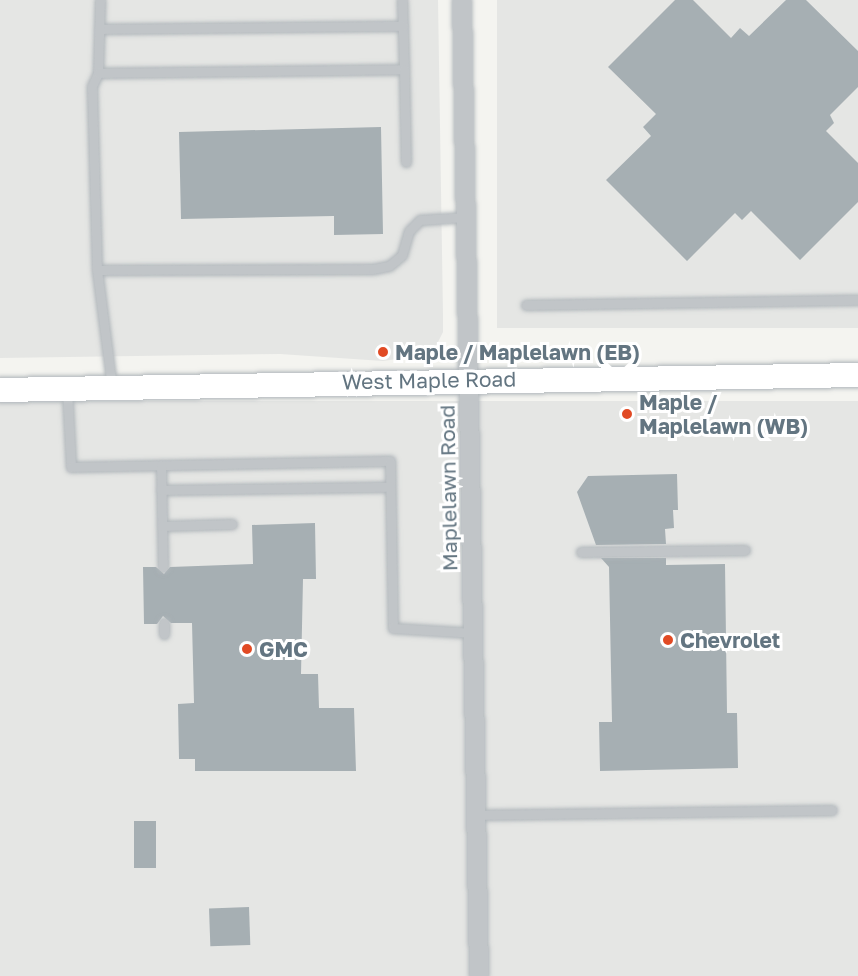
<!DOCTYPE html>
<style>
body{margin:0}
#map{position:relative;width:858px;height:976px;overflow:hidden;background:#f4f4f0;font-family:"Golos Text",sans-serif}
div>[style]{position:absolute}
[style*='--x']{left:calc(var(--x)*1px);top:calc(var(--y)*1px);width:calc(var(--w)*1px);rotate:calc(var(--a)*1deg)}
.built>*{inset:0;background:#e5e6e4;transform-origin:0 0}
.building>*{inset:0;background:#a6afb3;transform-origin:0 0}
.roads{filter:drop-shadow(0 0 2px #b1b7bb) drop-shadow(0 0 2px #b1b7bb)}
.lane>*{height:9px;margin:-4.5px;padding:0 4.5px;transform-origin:4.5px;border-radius:4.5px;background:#c1c5c8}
.street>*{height:18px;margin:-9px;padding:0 9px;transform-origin:9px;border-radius:9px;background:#c1c5c8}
.secondary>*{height:24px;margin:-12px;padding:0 12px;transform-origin:12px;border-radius:12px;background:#fff}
.dots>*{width:16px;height:16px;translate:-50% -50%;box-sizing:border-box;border:3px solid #fff;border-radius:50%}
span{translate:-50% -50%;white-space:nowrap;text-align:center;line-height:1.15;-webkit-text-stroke:6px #fff;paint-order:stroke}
.poi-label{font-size:21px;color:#637581;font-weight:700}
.left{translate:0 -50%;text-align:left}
.street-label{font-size:21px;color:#637581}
</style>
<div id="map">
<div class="built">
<i style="clip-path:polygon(0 0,438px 0,443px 315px,443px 332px,432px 354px,383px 361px,280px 354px,0 358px)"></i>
<i style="left:497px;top:0;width:361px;height:328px"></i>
<i style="left:858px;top:401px;width:575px;height:858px;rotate:90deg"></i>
</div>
<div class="building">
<i style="clip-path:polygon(675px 0,693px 0,731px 38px,740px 28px,749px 36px,786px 0,806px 0,858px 51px,858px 87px,830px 115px,834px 123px,826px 131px,858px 163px,858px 202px,800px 260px,751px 211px,742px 220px,735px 213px,687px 261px,606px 180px,651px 136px,643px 127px,656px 114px,608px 67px)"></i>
<i style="clip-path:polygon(381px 127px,383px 234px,334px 235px,334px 216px,181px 219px,179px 132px)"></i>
<i style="clip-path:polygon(677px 474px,678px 510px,673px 510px,674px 528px,665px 529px,666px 544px,596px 545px,577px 492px,588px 476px)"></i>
<i style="clip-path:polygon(315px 523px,316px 579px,303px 579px,301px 674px,318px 674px,319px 708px,354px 708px,356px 771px,195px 771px,195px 759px,179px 759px,178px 704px,194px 703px,192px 623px,171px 623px,163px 616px,157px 624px,144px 624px,143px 567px,156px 567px,164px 574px,170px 567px,253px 564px,252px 525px)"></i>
<i style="clip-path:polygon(601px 558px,666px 558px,666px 565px,725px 564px,727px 713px,737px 713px,738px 768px,600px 771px,599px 722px,612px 722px,609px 567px)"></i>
<i style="left:134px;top:821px;width:22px;height:47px"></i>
<i style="left:249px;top:907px;width:38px;height:40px;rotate:88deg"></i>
</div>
<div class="roads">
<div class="lane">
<i style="--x:402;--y:0;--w:69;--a:88.3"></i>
<i style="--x:99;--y:29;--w:304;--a:-0.6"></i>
<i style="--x:98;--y:73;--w:73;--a:-88.4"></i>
<i style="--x:97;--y:270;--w:184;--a:-91.6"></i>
<i style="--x:92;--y:86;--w:14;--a:-65"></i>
<i style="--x:98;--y:73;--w:306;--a:-0.7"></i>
<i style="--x:404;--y:69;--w:93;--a:88.8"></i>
<i style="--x:526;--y:305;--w:332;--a:-0.9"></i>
<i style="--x:112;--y:387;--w:118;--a:-97.3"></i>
<i style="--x:97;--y:270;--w:276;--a:-0.2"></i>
<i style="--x:373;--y:269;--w:16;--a:-11"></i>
<i style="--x:389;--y:266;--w:17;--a:-40"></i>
<i style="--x:402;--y:255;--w:25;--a:-74"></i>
<i style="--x:409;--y:231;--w:16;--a:-45"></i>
<i style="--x:420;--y:220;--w:45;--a:-3.8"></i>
<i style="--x:67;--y:390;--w:77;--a:87"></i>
<i style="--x:71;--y:467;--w:319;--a:-1.1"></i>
<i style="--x:390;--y:461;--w:167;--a:89"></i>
<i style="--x:393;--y:628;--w:80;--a:3.6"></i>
<i style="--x:161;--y:465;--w:102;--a:88.9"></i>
<i style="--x:161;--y:490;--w:229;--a:-0.8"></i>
<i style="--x:162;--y:526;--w:70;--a:-1.6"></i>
<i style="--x:581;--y:552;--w:164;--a:-0.7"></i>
<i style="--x:164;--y:623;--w:11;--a:90"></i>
<i style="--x:476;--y:815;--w:356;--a:-0.8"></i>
</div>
<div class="street">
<i style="--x:462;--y:0;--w:976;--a:89"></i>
</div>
<div class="secondary">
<i style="--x:0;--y:390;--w:858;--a:-1"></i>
</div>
</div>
<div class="dots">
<i style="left:383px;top:352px;background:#e14a24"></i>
<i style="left:627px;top:414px;background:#e14a24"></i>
<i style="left:668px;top:640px;background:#e14a24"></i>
<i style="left:247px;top:649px;background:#e14a24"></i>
</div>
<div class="poi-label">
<span class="left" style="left:395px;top:352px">Maple / Maplelawn (EB)</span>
<span class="left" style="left:639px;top:414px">Maple /<br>Maplelawn (WB)</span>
<span class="left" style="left:680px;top:640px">Chevrolet</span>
<span class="left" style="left:259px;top:649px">GMC</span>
</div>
<div class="street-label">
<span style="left:429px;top:380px;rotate:-1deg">West Maple Road</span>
<span style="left:448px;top:488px;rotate:-91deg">Maplelawn Road</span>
</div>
</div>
